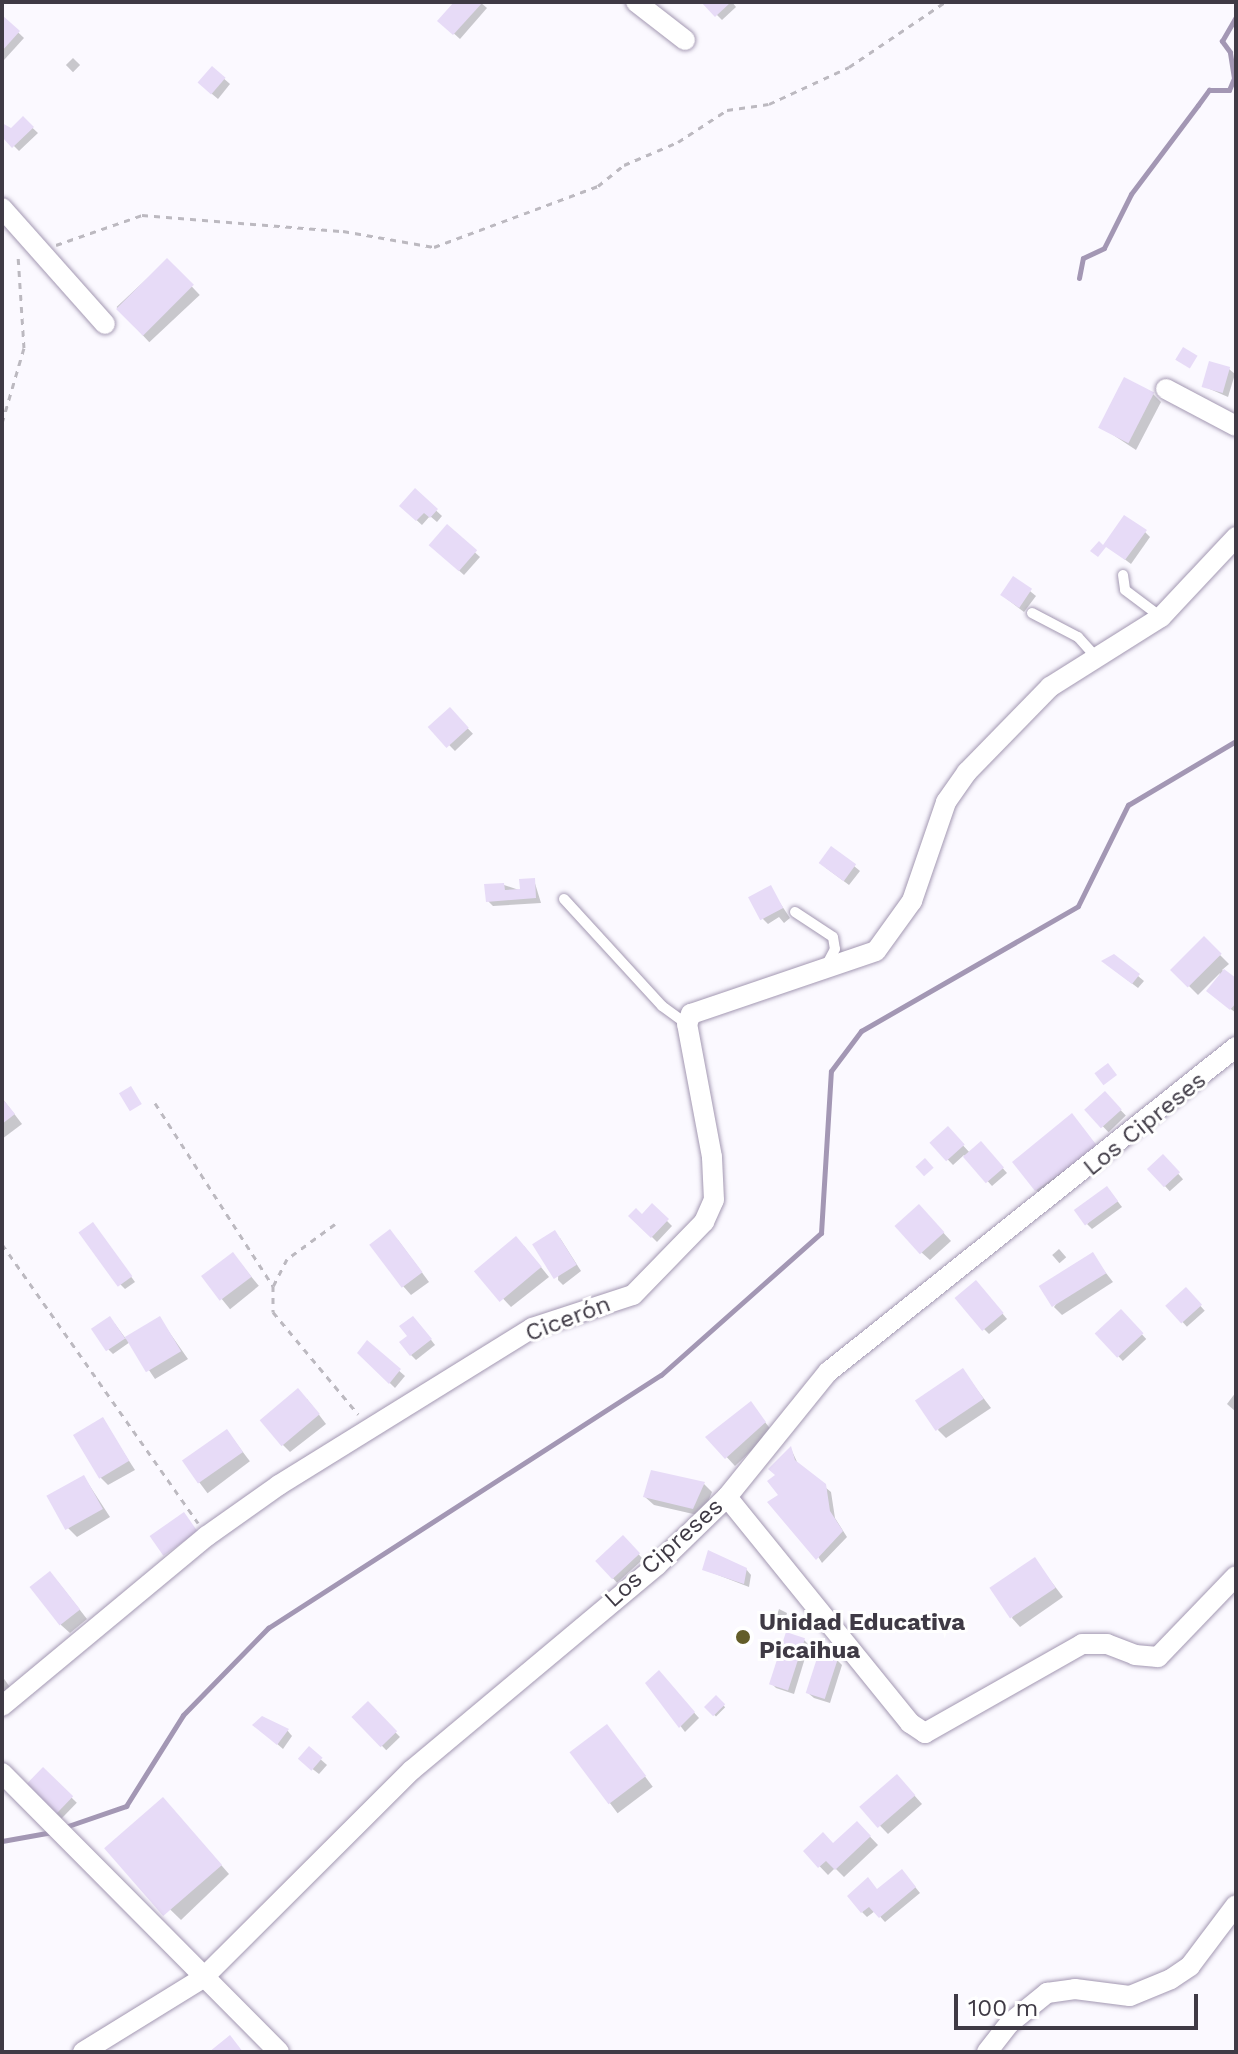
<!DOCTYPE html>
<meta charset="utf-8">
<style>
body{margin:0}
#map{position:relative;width:1238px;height:2054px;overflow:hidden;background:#fbf9ff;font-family:"Work Sans",sans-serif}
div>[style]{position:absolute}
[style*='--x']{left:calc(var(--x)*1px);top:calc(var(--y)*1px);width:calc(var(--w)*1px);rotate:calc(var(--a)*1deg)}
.shadow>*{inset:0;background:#0003;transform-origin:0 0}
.stream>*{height:5px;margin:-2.5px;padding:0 2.5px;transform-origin:2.5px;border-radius:2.5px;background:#a397b4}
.building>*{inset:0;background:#e7dbf7;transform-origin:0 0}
.path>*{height:3px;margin-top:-1.5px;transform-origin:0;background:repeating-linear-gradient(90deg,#bcb9c0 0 6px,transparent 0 12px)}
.roads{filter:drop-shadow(0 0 2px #a398b2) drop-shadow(0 0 2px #a398b2)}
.lane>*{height:10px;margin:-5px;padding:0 5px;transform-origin:5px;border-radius:5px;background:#fff}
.street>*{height:20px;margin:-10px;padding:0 10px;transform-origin:10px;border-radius:10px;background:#fff}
.dots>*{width:22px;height:22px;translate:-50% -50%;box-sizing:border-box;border:4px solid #fff;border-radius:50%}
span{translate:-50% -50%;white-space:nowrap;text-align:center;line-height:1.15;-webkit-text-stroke:6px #fff;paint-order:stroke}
.street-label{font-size:24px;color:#3f3a45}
.poi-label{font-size:24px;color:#3f3a45;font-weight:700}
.left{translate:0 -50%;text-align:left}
.frame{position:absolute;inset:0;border:4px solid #3f3a45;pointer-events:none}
.scale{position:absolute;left:954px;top:1994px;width:244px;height:36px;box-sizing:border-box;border:4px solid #3f3a45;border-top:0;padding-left:10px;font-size:24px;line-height:28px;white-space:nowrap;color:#3f3a45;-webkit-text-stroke:6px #fff;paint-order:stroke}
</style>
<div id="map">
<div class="shadow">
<i style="clip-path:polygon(457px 2px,480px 2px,487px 8px,460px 39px,440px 21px)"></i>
<i style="clip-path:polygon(704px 2px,732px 2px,736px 7px,722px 20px)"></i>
<i style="clip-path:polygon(2px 17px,24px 38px,4px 60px,2px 58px)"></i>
<i style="left:73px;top:58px;width:10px;height:10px;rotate:45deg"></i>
<i style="clip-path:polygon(213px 69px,230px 84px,218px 99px,205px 88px)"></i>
<i style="clip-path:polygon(23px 119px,38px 133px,19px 151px,2px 134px,2px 126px,11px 131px)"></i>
<i style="left:167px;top:260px;width:48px;height:69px;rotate:47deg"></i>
<i style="clip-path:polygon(1229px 369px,1235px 374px,1228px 397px,1203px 386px)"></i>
<i style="clip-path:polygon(1153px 394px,1161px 402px,1136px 450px,1101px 427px)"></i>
<i style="clip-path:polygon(415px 491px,442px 516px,437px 522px,430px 516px,422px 525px,401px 506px)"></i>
<i style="clip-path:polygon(447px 527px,480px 557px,464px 575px,436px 550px)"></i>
<i style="clip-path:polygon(1145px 532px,1150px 537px,1131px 564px,1111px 549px)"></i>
<i style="clip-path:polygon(1014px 578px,1036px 596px,1024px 612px,1007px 599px)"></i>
<i style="left:450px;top:710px;width:33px;height:25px;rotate:46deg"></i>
<i style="clip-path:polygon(854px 866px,860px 871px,849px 885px,826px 868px)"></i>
<i style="clip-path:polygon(534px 880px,541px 903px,493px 906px,488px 901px,504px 885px,522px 891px)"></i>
<i style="clip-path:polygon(770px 888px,790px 918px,784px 923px,779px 917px,768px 924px,763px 919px)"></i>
<i style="clip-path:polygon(1204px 939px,1229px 964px,1222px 970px,1236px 981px,1236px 1013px,1214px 996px,1220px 973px,1198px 995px,1173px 970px)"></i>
<i style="clip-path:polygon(1114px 956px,1144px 981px,1138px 988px,1109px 966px)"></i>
<i style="left:1105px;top:1094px;width:30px;height:24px;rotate:46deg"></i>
<i style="clip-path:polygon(2px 1098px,22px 1124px,2px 1139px)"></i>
<i style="clip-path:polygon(1077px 1121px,1102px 1153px,1041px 1195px,1036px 1190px)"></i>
<i style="clip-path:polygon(948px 1129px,970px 1153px,981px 1144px,1007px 1173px,992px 1186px,964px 1155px,953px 1165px,932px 1143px)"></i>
<i style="left:1163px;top:1157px;width:30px;height:18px;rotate:48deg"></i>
<i style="clip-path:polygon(1112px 1194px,1122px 1207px,1092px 1229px,1087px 1224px)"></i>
<i style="clip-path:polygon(652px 1206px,672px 1226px,657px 1242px,631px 1216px,642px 1216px)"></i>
<i style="clip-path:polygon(927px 1215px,951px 1241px,930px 1260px,921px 1252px)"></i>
<i style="clip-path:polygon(97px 1230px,135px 1282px,125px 1289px,120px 1284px)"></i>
<i style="clip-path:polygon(560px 1238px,581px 1271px,563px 1285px,558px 1280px)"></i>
<i style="clip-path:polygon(398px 1240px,429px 1282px,411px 1295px,403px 1286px)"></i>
<i style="clip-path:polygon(524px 1246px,549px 1277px,511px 1307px,478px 1272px)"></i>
<i style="left:1059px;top:1249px;width:11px;height:9px;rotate:49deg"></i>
<i style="left:233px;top:1254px;width:41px;height:37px;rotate:51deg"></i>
<i style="clip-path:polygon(1092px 1255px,1113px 1282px,1062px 1315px,1054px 1307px)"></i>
<i style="clip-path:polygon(981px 1288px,1007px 1319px,989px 1334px,984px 1329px)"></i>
<i style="left:1186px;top:1290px;width:28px;height:24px;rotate:48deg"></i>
<i style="left:1121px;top:1312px;width:37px;height:32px;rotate:47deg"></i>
<i style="clip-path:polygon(160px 1319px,188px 1359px,155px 1379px,130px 1342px,113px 1354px,108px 1349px,115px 1324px,126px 1339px)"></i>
<i style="clip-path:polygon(418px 1323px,435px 1345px,416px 1360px,411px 1355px)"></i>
<i style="clip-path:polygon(367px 1343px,405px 1376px,395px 1388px,359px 1353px)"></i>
<i style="clip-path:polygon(963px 1371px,991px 1408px,946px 1438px,938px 1430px)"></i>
<i style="clip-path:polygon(1236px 1392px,1236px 1412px,1227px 1404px)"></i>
<i style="clip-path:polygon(307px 1399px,326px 1424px,290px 1452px,282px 1444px)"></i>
<i style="clip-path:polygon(751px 1404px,772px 1431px,735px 1466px,708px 1437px)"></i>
<i style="clip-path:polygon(102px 1419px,135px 1470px,108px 1485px,100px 1477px)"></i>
<i style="left:227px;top:1431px;width:38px;height:53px;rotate:53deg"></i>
<i style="clip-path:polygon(791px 1449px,799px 1466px,831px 1492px,835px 1518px,847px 1537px,822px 1563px,781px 1496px,779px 1475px)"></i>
<i style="clip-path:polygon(84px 1477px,110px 1517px,77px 1537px,68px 1528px)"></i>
<i style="clip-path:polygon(704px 1484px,712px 1492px,702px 1516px,654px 1505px,645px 1497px)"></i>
<i style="left:623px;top:1537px;width:30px;height:35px;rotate:48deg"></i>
<i style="clip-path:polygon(1034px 1559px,1063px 1597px,1020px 1627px,1012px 1618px)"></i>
<i style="clip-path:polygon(746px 1569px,751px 1575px,749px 1587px,705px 1570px)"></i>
<i style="clip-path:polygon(58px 1582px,87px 1619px,70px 1633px,61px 1625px)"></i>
<i style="clip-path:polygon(779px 1609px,787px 1613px,783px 1626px,775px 1621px)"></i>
<i style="clip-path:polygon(804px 1640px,809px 1645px,794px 1694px,776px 1688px,771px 1683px)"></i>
<i style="clip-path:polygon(837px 1660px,842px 1665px,830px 1703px,814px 1698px,808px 1693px)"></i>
<i style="clip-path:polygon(2px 1676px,12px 1690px,2px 1697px)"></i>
<i style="clip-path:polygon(663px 1678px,699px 1718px,685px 1732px,648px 1683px)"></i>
<i style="left:716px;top:1698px;width:13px;height:13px;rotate:45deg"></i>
<i style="left:368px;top:1704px;width:46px;height:19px;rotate:46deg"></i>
<i style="left:607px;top:1726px;width:76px;height:44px;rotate:53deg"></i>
<i style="clip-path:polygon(260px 1729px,287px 1730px,292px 1736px,283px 1749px)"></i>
<i style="clip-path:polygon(309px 1749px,327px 1765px,319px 1774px,306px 1764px)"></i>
<i style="left:43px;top:1770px;width:47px;height:22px;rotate:44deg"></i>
<i style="clip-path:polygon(905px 1785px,922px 1804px,888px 1834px,862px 1807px)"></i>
<i style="clip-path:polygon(171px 1808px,229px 1874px,181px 1920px,109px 1850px)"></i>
<i style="clip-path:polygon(857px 1823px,878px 1845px,844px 1877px,835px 1868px,828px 1875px,805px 1851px,833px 1846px)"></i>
<i style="clip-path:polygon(907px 1877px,920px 1893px,885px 1922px,875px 1911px,867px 1917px,862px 1912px,878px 1891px)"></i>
</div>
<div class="stream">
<i style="--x:1079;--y:278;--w:20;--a:-79"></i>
<i style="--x:1083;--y:258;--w:23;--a:-25"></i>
<i style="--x:1104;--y:248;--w:60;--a:-63.4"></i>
<i style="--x:1131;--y:194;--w:111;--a:-53"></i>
<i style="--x:1198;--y:105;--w:19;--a:-54"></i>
<i style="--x:1209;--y:90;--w:20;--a:0"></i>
<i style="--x:1229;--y:90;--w:13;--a:-67"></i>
<i style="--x:1234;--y:78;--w:26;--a:-99"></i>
<i style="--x:1230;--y:52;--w:14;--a:-126"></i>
<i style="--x:1222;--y:41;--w:28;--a:-60"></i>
<i style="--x:65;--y:1827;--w:65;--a:-19"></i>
<i style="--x:126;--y:1806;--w:107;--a:-57.9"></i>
<i style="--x:183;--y:1715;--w:122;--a:-45.7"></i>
<i style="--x:268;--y:1628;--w:467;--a:-32.8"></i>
<i style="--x:661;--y:1375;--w:214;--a:-41.6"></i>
<i style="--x:821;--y:1233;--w:162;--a:-86.5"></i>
<i style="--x:831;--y:1071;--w:50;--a:-53.1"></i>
<i style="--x:861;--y:1031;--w:250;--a:-29.9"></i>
<i style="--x:1078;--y:906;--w:113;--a:-63.7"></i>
<i style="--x:1128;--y:805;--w:126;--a:-30.7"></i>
<i style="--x:2;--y:1841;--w:51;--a:-10.2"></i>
</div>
<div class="building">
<i style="clip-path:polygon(454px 2px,483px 2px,453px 35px,437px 21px)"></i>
<i style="clip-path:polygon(701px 2px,731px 2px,715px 17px)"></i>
<i style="clip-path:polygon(2px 15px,20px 31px,2px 51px)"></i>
<i style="left:212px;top:66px;width:18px;height:22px;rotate:41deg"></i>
<i style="clip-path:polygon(23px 116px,34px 127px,12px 148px,2px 137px,2px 123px,11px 128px)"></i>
<i style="left:167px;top:258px;width:38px;height:72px;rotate:45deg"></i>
<i style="left:1183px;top:347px;width:17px;height:15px;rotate:31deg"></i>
<i style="left:1209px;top:361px;width:22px;height:27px;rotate:16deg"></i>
<i style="left:1124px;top:377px;width:34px;height:57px;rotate:27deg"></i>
<i style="clip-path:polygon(415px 488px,438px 509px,430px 518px,424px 513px,416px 521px,399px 506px)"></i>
<i style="clip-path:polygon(1124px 515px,1147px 530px,1125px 560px,1106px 547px,1098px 557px,1090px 551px,1099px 541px,1103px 545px)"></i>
<i style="left:447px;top:524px;width:40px;height:28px;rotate:41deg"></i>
<i style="left:1013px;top:576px;width:23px;height:23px;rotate:34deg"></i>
<i style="left:450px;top:707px;width:28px;height:30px;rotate:48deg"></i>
<i style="left:831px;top:846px;width:31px;height:21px;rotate:36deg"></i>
<i style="clip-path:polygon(535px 878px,536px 898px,486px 902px,484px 884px,504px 883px,505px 890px,520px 889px,519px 879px)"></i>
<i style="left:771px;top:885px;width:26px;height:26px;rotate:62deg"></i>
<i style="left:1204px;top:936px;width:25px;height:48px;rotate:45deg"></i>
<i style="clip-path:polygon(1114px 954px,1140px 974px,1132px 984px,1101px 961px)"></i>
<i style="clip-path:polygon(1224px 969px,1236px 978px,1236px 1003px,1230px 1010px,1206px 991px)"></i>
<i style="left:1108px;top:1063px;width:15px;height:17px;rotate:53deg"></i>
<i style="left:131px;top:1086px;width:21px;height:14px;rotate:59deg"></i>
<i style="left:1105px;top:1091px;width:25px;height:28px;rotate:48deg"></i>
<i style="clip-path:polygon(2px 1098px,15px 1114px,2px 1124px)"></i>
<i style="clip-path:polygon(1072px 1113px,1098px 1147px,1035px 1191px,1012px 1162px)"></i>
<i style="left:948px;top:1126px;width:25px;height:25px;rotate:48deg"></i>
<i style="left:981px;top:1141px;width:35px;height:24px;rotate:49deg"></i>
<i style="left:1163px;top:1154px;width:25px;height:22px;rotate:47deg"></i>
<i style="left:925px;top:1158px;width:13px;height:13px;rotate:48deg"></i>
<i style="left:1107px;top:1186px;width:19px;height:41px;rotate:54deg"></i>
<i style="clip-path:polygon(652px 1203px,669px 1219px,651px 1238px,628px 1216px,636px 1208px,642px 1214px)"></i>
<i style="left:919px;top:1204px;width:38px;height:33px;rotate:48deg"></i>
<i style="left:93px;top:1222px;width:67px;height:18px;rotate:54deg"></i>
<i style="left:390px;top:1229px;width:54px;height:26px;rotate:53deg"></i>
<i style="left:555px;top:1230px;width:41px;height:27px;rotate:58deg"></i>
<i style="left:516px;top:1236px;width:40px;height:55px;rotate:50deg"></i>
<i style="left:233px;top:1252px;width:31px;height:40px;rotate:53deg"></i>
<i style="left:1093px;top:1252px;width:25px;height:64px;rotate:58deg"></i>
<i style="left:976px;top:1280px;width:43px;height:28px;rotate:50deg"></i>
<i style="left:1186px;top:1287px;width:24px;height:28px;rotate:48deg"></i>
<i style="left:1121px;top:1309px;width:33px;height:36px;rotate:47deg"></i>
<i style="left:110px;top:1316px;width:27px;height:23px;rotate:56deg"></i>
<i style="left:160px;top:1316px;width:41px;height:41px;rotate:59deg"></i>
<i style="clip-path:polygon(413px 1316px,432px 1339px,410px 1356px,399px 1342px,407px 1336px,399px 1326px)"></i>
<i style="clip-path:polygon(367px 1340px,401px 1369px,389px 1384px,357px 1353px)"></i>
<i style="left:963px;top:1368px;width:37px;height:58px;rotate:56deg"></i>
<i style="left:298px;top:1388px;width:34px;height:50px;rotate:50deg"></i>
<i style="clip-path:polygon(751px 1401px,766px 1422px,725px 1459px,705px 1437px)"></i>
<i style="left:103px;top:1417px;width:51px;height:35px;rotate:59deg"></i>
<i style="left:227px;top:1429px;width:28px;height:55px;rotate:55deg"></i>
<i style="clip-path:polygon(791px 1446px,795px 1460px,826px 1484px,830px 1511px,843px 1531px,816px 1560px,767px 1502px,778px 1495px,767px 1481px,775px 1475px,768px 1469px)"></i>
<i style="clip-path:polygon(651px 1470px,705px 1482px,693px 1509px,643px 1497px)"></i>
<i style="left:84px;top:1475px;width:39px;height:43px;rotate:61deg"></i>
<i style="left:184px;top:1512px;width:24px;height:42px;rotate:55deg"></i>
<i style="left:623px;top:1535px;width:25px;height:38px;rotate:47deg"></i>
<i style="clip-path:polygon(708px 1550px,747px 1568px,744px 1584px,702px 1570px)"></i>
<i style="left:1035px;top:1557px;width:37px;height:55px;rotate:56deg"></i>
<i style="left:50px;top:1571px;width:49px;height:26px;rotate:52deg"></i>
<i style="left:786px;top:1632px;width:20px;height:55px;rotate:18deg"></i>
<i style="left:819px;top:1652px;width:20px;height:43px;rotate:18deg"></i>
<i style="clip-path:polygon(659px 1670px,695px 1712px,679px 1728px,645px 1683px)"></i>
<i style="left:716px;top:1695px;width:13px;height:17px;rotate:45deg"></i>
<i style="left:368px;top:1701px;width:42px;height:23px;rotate:46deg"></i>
<i style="clip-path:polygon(262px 1716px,289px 1729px,277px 1745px,252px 1725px)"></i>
<i style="left:607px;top:1724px;width:65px;height:47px;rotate:53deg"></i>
<i style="left:309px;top:1746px;width:18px;height:17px;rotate:41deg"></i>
<i style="left:43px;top:1767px;width:42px;height:26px;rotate:44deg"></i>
<i style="left:897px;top:1774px;width:28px;height:50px;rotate:49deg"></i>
<i style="left:163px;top:1797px;width:90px;height:78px;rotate:49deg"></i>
<i style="clip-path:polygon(857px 1821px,871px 1836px,835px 1870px,826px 1861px,818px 1868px,803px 1851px,823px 1832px,833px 1843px)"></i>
<i style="clip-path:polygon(902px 1869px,916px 1887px,879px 1918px,869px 1907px,861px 1913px,847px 1896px,868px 1877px,877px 1889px)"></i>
<i style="clip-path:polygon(230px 2035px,243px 2052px,209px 2052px)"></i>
</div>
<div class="path">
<i style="--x:56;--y:245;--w:91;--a:-19.2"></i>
<i style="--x:142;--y:215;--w:202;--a:4.6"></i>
<i style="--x:343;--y:231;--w:92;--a:10"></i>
<i style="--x:434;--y:247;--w:175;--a:-20.4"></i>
<i style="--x:598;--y:186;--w:33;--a:-39"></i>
<i style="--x:624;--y:165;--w:59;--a:-23.1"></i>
<i style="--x:678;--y:142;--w:59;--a:-33.1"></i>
<i style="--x:727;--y:110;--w:42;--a:-8.1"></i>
<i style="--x:769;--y:104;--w:88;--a:-24.8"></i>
<i style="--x:849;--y:67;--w:116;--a:-34.1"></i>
<i style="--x:2;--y:423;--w:78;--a:-73.7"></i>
<i style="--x:24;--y:348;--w:94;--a:-93.7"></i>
<i style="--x:155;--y:1103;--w:218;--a:57.2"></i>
<i style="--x:335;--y:1224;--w:59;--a:143.9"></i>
<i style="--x:287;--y:1259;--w:30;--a:117"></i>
<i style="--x:273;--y:1286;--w:26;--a:90"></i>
<i style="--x:273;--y:1312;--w:133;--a:50.2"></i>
<i style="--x:2;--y:1244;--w:341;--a:54.9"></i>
</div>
<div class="roads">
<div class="lane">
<i style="--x:1123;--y:575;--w:15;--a:82"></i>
<i style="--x:1125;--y:590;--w:45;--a:36.9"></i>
<i style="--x:1032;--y:613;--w:52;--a:27.6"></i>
<i style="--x:1078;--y:637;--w:24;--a:48"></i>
<i style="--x:564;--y:899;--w:145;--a:47.5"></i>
<i style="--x:662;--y:1006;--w:31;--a:36"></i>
<i style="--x:795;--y:912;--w:45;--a:33.3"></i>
<i style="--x:833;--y:937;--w:12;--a:81"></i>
<i style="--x:835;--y:949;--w:19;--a:118"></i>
</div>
<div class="street">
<i style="--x:636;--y:2;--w:62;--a:37.8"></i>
<i style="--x:2;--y:208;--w:155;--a:48.4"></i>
<i style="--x:1166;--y:389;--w:79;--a:27.9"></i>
<i style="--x:727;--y:1497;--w:291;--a:51"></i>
<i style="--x:910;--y:1723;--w:18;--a:34"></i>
<i style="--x:925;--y:1733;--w:180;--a:-29.5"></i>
<i style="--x:1082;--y:1644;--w:25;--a:0"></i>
<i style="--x:1107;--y:1644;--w:30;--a:21"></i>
<i style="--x:1135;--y:1655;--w:23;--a:5"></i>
<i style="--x:1158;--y:1657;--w:112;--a:-46.1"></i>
<i style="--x:2;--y:1706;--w:266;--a:-39.7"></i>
<i style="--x:207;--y:1536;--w:88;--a:-35.3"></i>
<i style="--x:279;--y:1485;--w:298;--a:-31.8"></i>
<i style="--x:532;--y:1328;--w:106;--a:-18.1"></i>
<i style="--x:633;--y:1295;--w:102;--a:-45.8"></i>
<i style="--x:704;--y:1222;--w:24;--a:-66"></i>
<i style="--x:714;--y:1200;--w:43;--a:-92.7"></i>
<i style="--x:712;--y:1157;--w:135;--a:-100.6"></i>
<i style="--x:687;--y:1024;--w:11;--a:-68"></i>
<i style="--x:691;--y:1014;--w:195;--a:-18.8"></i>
<i style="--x:876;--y:951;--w:62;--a:-54.2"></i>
<i style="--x:912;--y:901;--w:105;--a:-71"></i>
<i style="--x:946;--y:802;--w:37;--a:-55"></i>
<i style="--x:967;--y:772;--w:119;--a:-45.7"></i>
<i style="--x:1050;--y:687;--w:131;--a:-32.2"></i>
<i style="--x:1161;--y:617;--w:110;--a:-46.8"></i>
<i style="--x:2;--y:1773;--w:393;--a:45.2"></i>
<i style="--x:83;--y:2052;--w:141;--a:-31.7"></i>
<i style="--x:203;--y:1978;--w:295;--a:-44.9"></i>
<i style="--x:412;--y:1770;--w:319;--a:-39.9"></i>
<i style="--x:657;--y:1565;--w:98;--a:-44.2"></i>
<i style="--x:727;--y:1497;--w:161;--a:-51.1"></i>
<i style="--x:828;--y:1372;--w:522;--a:-38.54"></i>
<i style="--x:987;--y:2052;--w:37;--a:-52"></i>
<i style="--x:1010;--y:2023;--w:48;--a:-39"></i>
<i style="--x:1047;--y:1993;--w:28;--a:-8"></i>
<i style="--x:1075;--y:1989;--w:55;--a:7.3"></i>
<i style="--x:1130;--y:1996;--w:44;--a:-22.5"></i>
<i style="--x:1171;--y:1979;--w:23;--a:-34"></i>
<i style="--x:1190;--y:1966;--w:76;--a:-53"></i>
</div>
</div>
<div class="dots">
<i style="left:743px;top:1637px;background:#635d29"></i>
</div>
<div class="street-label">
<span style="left:1145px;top:1124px;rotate:-39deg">Los Cipreses</span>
<span style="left:568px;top:1319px;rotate:-21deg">Cicerón</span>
<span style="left:664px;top:1553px;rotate:-42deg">Los Cipreses</span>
</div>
<div class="poi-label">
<span class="left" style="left:759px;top:1637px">Unidad Educativa<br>Picaihua</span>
</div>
<div class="frame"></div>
<div class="scale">100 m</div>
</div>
